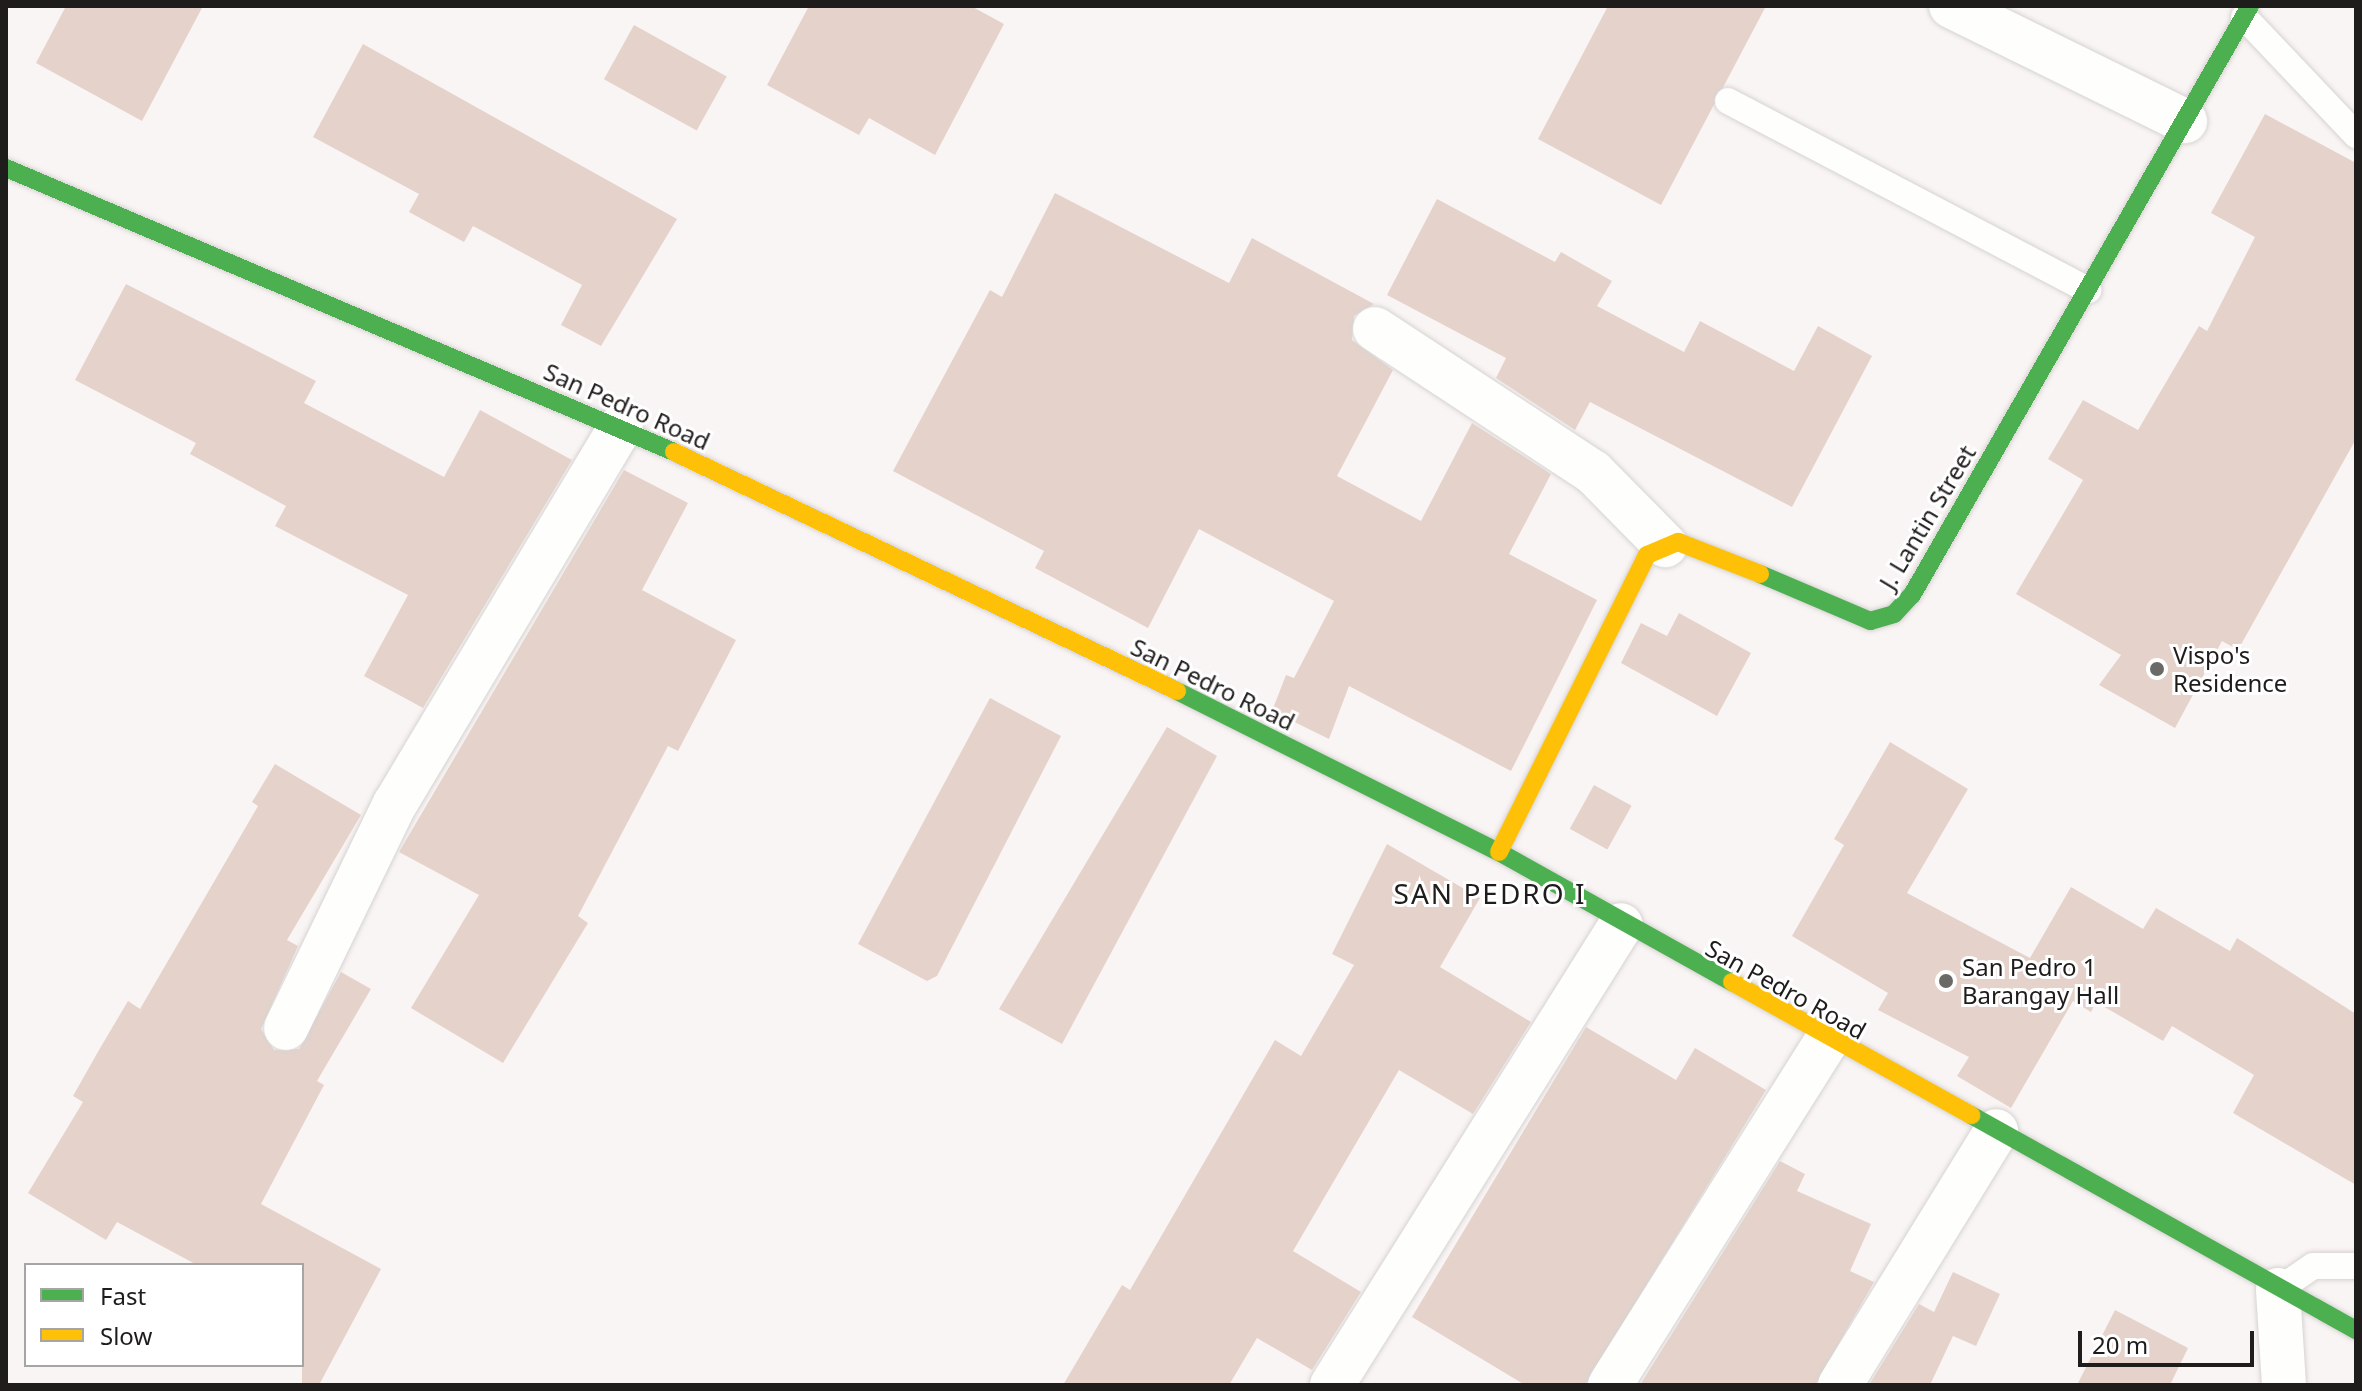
<!DOCTYPE html>
<style>
body{margin:0}
#map{position:relative;width:2362px;height:1391px;overflow:hidden;background:#f9f5f4;font-family:"Noto Sans",sans-serif}
div>[style]{position:absolute}
[style*='--x']{left:calc(var(--x)*1px);top:calc(var(--y)*1px);width:calc(var(--w)*1px);rotate:calc(var(--a)*1deg)}
.building>*{inset:0;background:#e5d3cb;transform-origin:0 0}
.roads{filter:drop-shadow(0 0 2px #d6d3d2) drop-shadow(0 0 2px #d6d3d2)}
.lane>*{height:26px;margin:-13px;padding:0 13px;transform-origin:13px;border-radius:13px;background:#fefefd}
.street>*{height:44px;margin:-22px;padding:0 22px;transform-origin:22px;border-radius:22px;background:#fefefd}
.fast>*{height:18px;margin:-9px;padding:0 9px;transform-origin:9px;border-radius:9px;background:#4caf50}
.slow>*{height:18px;margin:-9px;padding:0 9px;transform-origin:9px;border-radius:9px;background:#ffc107}
.dots>*{width:22px;height:22px;translate:-50% -50%;box-sizing:border-box;border:4px solid #fff;border-radius:50%}
span{translate:-50% -50%;white-space:nowrap;text-align:center;line-height:1.15;-webkit-text-stroke:6px #fff;paint-order:stroke}
.street-label{font-size:24px;color:#1f1d1c}
.poi-label{font-size:24px;color:#1f1d1c}
.left{translate:0 -50%;text-align:left}
.quarter-label{font-size:28px;color:#1f1d1c;letter-spacing:2px}
.frame{position:absolute;inset:0;border:8px solid #1f1d1c;pointer-events:none}
.legend{position:absolute;left:24px;top:1263px;width:280px;height:104px;box-sizing:border-box;background:#fff;border:2px solid #a5a5a4;margin:0;padding:10px 14px;list-style:none;font-size:24px;color:#1f1d1c}
.legend li{display:flex;align-items:center;gap:16px;height:40px}
.legend b{width:40px;border:2px solid #a5a5a4}
.scale{position:absolute;left:2078px;top:1331px;width:176px;height:36px;box-sizing:border-box;border:4px solid #1f1d1c;border-top:0;padding-left:10px;font-size:24px;line-height:28px;white-space:nowrap;color:#1f1d1c;-webkit-text-stroke:6px #fff;paint-order:stroke}
</style>
<div id="map">
<div class="building">
<i style="clip-path:polygon(66px 6px,203px 6px,142px 121px,36px 63px)"></i>
<i style="clip-path:polygon(809px 6px,971px 6px,1004px 24px,935px 155px,869px 118px,859px 135px,767px 85px)"></i>
<i style="clip-path:polygon(1608px 6px,1766px 6px,1661px 205px,1538px 139px)"></i>
<i style="left:634px;top:25px;width:106px;height:62px;rotate:29deg"></i>
<i style="clip-path:polygon(363px 44px,677px 219px,601px 346px,561px 325px,582px 285px,473px 226px,464px 242px,409px 212px,419px 194px,313px 137px)"></i>
<i style="clip-path:polygon(2265px 114px,2356px 163px,2356px 439px,2238px 650px,2222px 641px,2175px 728px,2099px 685px,2121px 655px,2016px 594px,2083px 480px,2048px 459px,2083px 400px,2138px 430px,2199px 326px,2207px 331px,2255px 237px,2211px 213px)"></i>
<i style="clip-path:polygon(1055px 193px,1229px 283px,1252px 238px,1374px 304px,1354px 316px,1352px 340px,1393px 370px,1337px 476px,1421px 521px,1472px 423px,1551px 474px,1509px 554px,1597px 600px,1511px 771px,1349px 686px,1329px 739px,1272px 711px,1286px 675px,1294px 678px,1334px 601px,1199px 529px,1148px 628px,1035px 568px,1044px 551px,893px 471px,990px 290px,1002px 297px)"></i>
<i style="clip-path:polygon(1437px 199px,1555px 262px,1561px 252px,1612px 281px,1597px 306px,1684px 352px,1700px 321px,1794px 371px,1818px 326px,1872px 356px,1792px 507px,1590px 402px,1575px 430px,1496px 378px,1506px 358px,1387px 295px)"></i>
<i style="clip-path:polygon(126px 284px,316px 381px,304px 403px,444px 477px,480px 410px,572px 460px,423px 708px,364px 676px,408px 595px,275px 526px,286px 506px,190px 454px,196px 443px,75px 380px)"></i>
<i style="clip-path:polygon(624px 470px,688px 503px,642px 590px,736px 640px,678px 751px,668px 746px,578px 916px,588px 923px,503px 1063px,411px 1008px,479px 895px,399px 852px)"></i>
<i style="clip-path:polygon(1679px 613px,1751px 653px,1717px 716px,1621px 663px,1641px 623px,1667px 636px)"></i>
<i style="clip-path:polygon(990px 698px,1061px 736px,937px 976px,927px 981px,858px 944px)"></i>
<i style="clip-path:polygon(1167px 727px,1217px 756px,1062px 1044px,999px 1009px)"></i>
<i style="clip-path:polygon(1890px 742px,1968px 789px,1907px 893px,2030px 958px,2071px 887px,2143px 929px,2156px 908px,2230px 951px,2237px 938px,2356px 1014px,2356px 1185px,2233px 1113px,2254px 1075px,2172px 1026px,2163px 1041px,2096px 1002px,2091px 1012px,2073px 1001px,2011px 1108px,1957px 1076px,1969px 1057px,1878px 1010px,1888px 993px,1792px 936px,1844px 845px,1834px 839px)"></i>
<i style="clip-path:polygon(275px 764px,361px 815px,287px 940px,298px 946px,261px 1029px,274px 1050px,299px 1049px,341px 972px,371px 989px,317px 1081px,324px 1085px,261px 1204px,381px 1269px,319px 1385px,302px 1385px,302px 1265px,197px 1265px,117px 1222px,106px 1240px,28px 1193px,83px 1102px,73px 1096px,99px 1050px,128px 1001px,140px 1009px,258px 806px,252px 802px)"></i>
<i style="left:1594px;top:785px;width:43px;height:50px;rotate:29deg"></i>
<i style="clip-path:polygon(1387px 844px,1480px 898px,1440px 967px,1531px 1022px,1473px 1114px,1399px 1070px,1293px 1251px,1361px 1292px,1312px 1370px,1257px 1338px,1229px 1385px,1063px 1385px,1122px 1285px,1130px 1290px,1275px 1040px,1301px 1056px,1354px 965px,1332px 954px)"></i>
<i style="clip-path:polygon(1586px 1027px,1676px 1080px,1695px 1048px,1766px 1090px,1585px 1385px,1525px 1385px,1412px 1317px)"></i>
<i style="clip-path:polygon(1780px 1161px,1805px 1174px,1797px 1191px,1871px 1224px,1850px 1271px,1874px 1282px,1815px 1385px,1640px 1385px)"></i>
<i style="clip-path:polygon(1953px 1272px,2000px 1294px,1976px 1346px,1953px 1336px,1930px 1385px,1869px 1385px,1919px 1304px,1934px 1312px)"></i>
<i style="clip-path:polygon(2115px 1310px,2188px 1348px,2170px 1385px,2077px 1385px)"></i>
</div>
<div class="roads">
<div class="lane">
<i style="--x:2244;--y:17;--w:163;--a:46.5"></i>
<i style="--x:1728;--y:101;--w:407;--a:27.7"></i>
<i style="--x:2278;--y:1290;--w:42;--a:-34.4"></i>
<i style="--x:2313;--y:1266;--w:43;--a:0"></i>
</div>
<div class="street">
<i style="--x:1951;--y:6;--w:261;--a:26.2"></i>
<i style="--x:1375;--y:329;--w:261;--a:33.3"></i>
<i style="--x:1593;--y:472;--w:103;--a:45.4"></i>
<i style="--x:286;--y:1028;--w:249;--a:-64.1"></i>
<i style="--x:395;--y:804;--w:440;--a:-59.1"></i>
<i style="--x:2278;--y:1290;--w:95;--a:86.4"></i>
<i style="--x:1332;--y:1385;--w:543;--a:-57.86"></i>
<i style="--x:1610;--y:1385;--w:408;--a:-57.8"></i>
<i style="--x:1840;--y:1385;--w:298;--a:-58.4"></i>
</div>
<div class="fast">
<i style="--x:6;--y:168;--w:726;--a:23.03"></i>
<i style="--x:1760;--y:574;--w:120;--a:23.1"></i>
<i style="--x:1870;--y:621;--w:25;--a:-16"></i>
<i style="--x:1894;--y:614;--w:26;--a:-47"></i>
<i style="--x:1912;--y:595;--w:679;--a:-60.15"></i>
<i style="--x:1177;--y:691;--w:360;--a:26.6"></i>
<i style="--x:1499;--y:852;--w:267;--a:29.2"></i>
<i style="--x:1971;--y:1115;--w:441;--a:29.2"></i>
</div>
<div class="slow">
<i style="--x:674;--y:452;--w:557;--a:25.41"></i>
<i style="--x:1499;--y:852;--w:332;--a:-63.5"></i>
<i style="--x:1647;--y:555;--w:34;--a:-23"></i>
<i style="--x:1678;--y:542;--w:88;--a:21.3"></i>
<i style="--x:1732;--y:982;--w:274;--a:29.1"></i>
</div>
</div>
<div class="dots">
<i style="left:2157px;top:669px;background:#6b6968"></i>
<i style="left:1946px;top:981px;background:#6b6968"></i>
</div>
<div class="street-label">
<span style="left:627px;top:406px;rotate:24deg">San Pedro Road</span>
<span style="left:1927px;top:517px;rotate:-59deg">J. Lantin Street</span>
<span style="left:1213px;top:684px;rotate:26deg">San Pedro Road</span>
<span style="left:1786px;top:989px;rotate:29deg">San Pedro Road</span>
</div>
<div class="poi-label">
<span class="left" style="left:2173px;top:669px">Vispo's<br>Residence</span>
<span class="left" style="left:1962px;top:981px">San Pedro 1<br>Barangay Hall</span>
</div>
<div class="quarter-label">
<span style="left:1490px;top:893px">SAN PEDRO I</span>
</div>
<div class="frame"></div>
<ul class="legend">
<li><b style="height:10px;background:#4caf50"></b>Fast</li>
<li><b style="height:10px;background:#ffc107"></b>Slow</li>
</ul>
<div class="scale">20 m</div>
</div>
